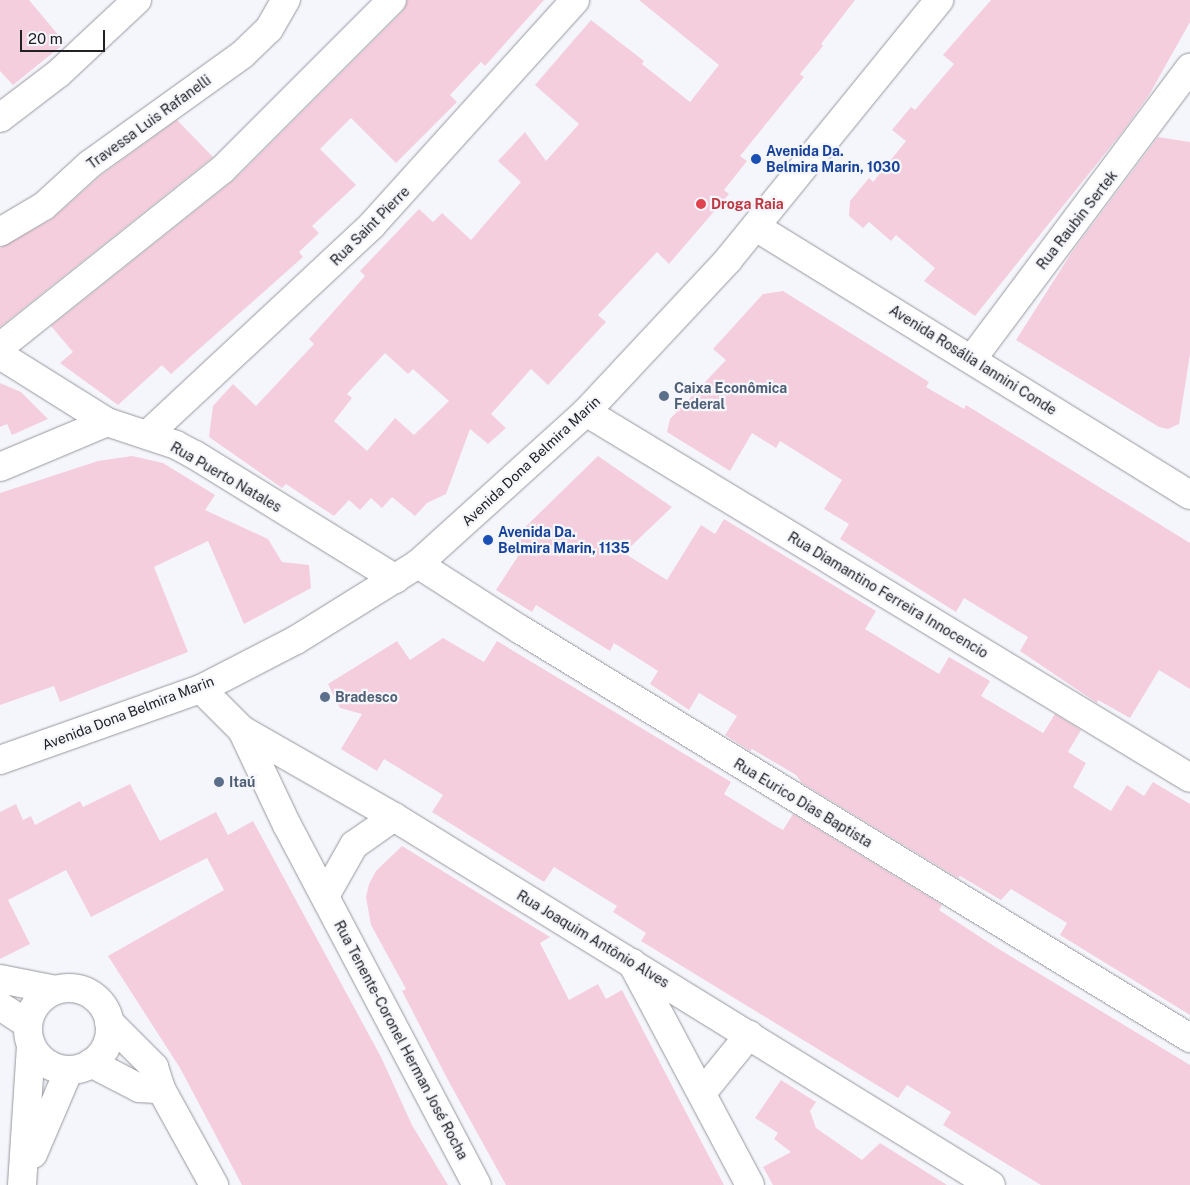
<!DOCTYPE html>
<meta charset="utf-8">
<style>
body{margin:0}
#map{position:relative;width:1190px;height:1185px;overflow:hidden;background:#f5f6fc;font-family:"Public Sans",sans-serif}
div>[style]{position:absolute}
[style*='--x']{left:calc(var(--x)*1px);top:calc(var(--y)*1px);width:calc(var(--w)*1px);rotate:calc(var(--a)*1deg)}
.building>*{inset:0;background:#f5cedd}
.roads{filter:drop-shadow(0 0 1px #96979d) drop-shadow(0 0 1px #96979d)}
.minor>*{height:28px;margin:-14px;padding:0 14px;transform-origin:14px;border-radius:14px;background:#fff}
.minor>.ring{margin:-14px;padding:0;box-sizing:content-box;background:none;border:28px solid #fff;border-radius:50%}
.major>*{height:28px;margin:-14px;padding:0 14px;transform-origin:14px;border-radius:14px;background:#fff}
.dots>*{width:14px;height:14px;translate:-50% -50%;box-sizing:border-box;border:2px solid #f5f6fc;border-radius:50%}
span{translate:-50% -50%;white-space:nowrap;text-align:center;line-height:1.15;-webkit-text-stroke:4.5px #f5f6fc;paint-order:stroke}
.street-label{font-size:14px;color:#212123}
.transit-label{font-size:14px;color:#164399;font-weight:700}
.left{translate:0 -50%;text-align:left}
.health-label{font-size:14px;color:#be3a42;font-weight:700}
.service-label{font-size:14px;color:#4e5e75;font-weight:700}
.scale{position:absolute;left:20px;top:30px;width:85px;height:22px;box-sizing:border-box;border:2px solid #212123;border-top:0;padding-left:6px;font-size:15px;line-height:18px;white-space:nowrap;color:#212123;-webkit-text-stroke:4px #f5f6fc;paint-order:stroke}
</style>
<div id="map">
<div class="building">
<i style="clip-path:polygon(0 0,29px 0,65px 43px,13px 85px,0 71px)"></i>
<i style="clip-path:polygon(407px 0,544px 0,485px 66px,481px 62px,450px 95px,457px 102px,396px 163px,351px 118px,320px 149px,356px 185px,312px 226px,319px 233px,299px 252px,303px 257px,171px 374px,162px 365px,118px 405px,60px 363px,73px 352px,51px 326px,234px 180px,403px 11px)"></i>
<i style="clip-path:polygon(evenodd,639px 0,855px 0,821px 44px,823px 46px,800px 74px,804px 77px,740px 156px,747px 161px,724px 190px,729px 194px,669px 264px,657px 252px,598px 315px,606px 322px,548px 385px,531px 369px,491px 414px,506px 428px,488px 444px,470px 429px,446px 494px,427px 503px,415px 516px,392px 497px,382px 508px,371px 498px,360px 510px,349px 500px,334px 516px,286px 484px,282px 488px,209px 437px,213px 406px,233px 384px,256px 406px,314px 344px,309px 339px,365px 276px,360px 271px,419px 209px,433px 222px,442px 213px,471px 240px,521px 182px,498px 161px,525px 132px,546px 161px,579px 124px,535px 85px,591px 20px,644px 61px,642px 64px,690px 102px,719px 65px,639px 0,385px 353px,408px 374px,413px 369px,449px 401px,414px 435px,395px 418px,367px 451px,334px 421px,352px 398px,347px 394px,385px 353px)"></i>
<i style="clip-path:polygon(991px 0,1190px 0,1190px 22px,1149px 95px,1123px 131px,975px 316px,924px 281px,935px 268px,896px 235px,891px 241px,869px 222px,863px 228px,849px 216px,850px 201px,869px 178px,873px 182px,906px 141px,892px 130px,911px 107px,915px 110px,954px 64px,943px 55px)"></i>
<i style="clip-path:polygon(177px 120px,213px 157px,0 327px,0 248px,52px 219px,100px 176px)"></i>
<i style="clip-path:polygon(1158px 137px,1190px 142px,1190px 354px,1179px 424px,1168px 429px,1159px 427px,1016px 340px,1072px 252px)"></i>
<i style="clip-path:polygon(783px 291px,929px 382px,926px 387px,964px 409px,966px 405px,1190px 543px,1190px 689px,1159px 670px,1130px 718px,1098px 700px,1097px 703px,1020px 651px,1028px 637px,964px 598px,956px 612px,840px 539px,849px 524px,824px 509px,842px 480px,780px 441px,776px 448px,752px 433px,730px 471px,667px 432px,670px 419px,726px 360px,713px 349px,763px 294px)"></i>
<i style="clip-path:polygon(0 383px,21px 392px,48px 419px,12px 435px,7px 424px,0 427px)"></i>
<i style="clip-path:polygon(132px 456px,163px 463px,215px 495px,205px 510px,268px 539px,282px 562px,309px 565px,311px 588px,244px 624px,208px 541px,154px 567px,188px 652px,60px 702px,54px 686px,0 705px,0 493px,98px 461px)"></i>
<i style="clip-path:polygon(598px 456px,672px 507px,624px 553px,667px 580px,701px 525px,715px 534px,724px 519px,876px 611px,865px 629px,939px 674px,949px 657px,990px 681px,981px 696px,1043px 733px,1055px 714px,1081px 730px,1068px 752px,1086px 763px,1073px 787px,1111px 811px,1127px 785px,1144px 796px,1153px 782px,1190px 804px,1190px 1015px,1060px 935px,1067px 923px,1011px 889px,1001px 900px,960px 876px,958px 878px,802px 783px,796px 775px,752px 749px,750px 751px,725px 735px,737px 716px,699px 693px,689px 710px,650px 684px,658px 671px,614px 643px,610px 651px,536px 605px,532px 612px,496px 590px,524px 547px,516px 536px)"></i>
<i style="clip-path:polygon(443px 638px,484px 662px,497px 641px,731px 782px,724px 794px,774px 825px,783px 830px,793px 814px,942px 905px,939px 910px,997px 948px,1190px 1065px,1190px 1185px,1041px 1185px,943px 1125px,951px 1112px,907px 1085px,898px 1098px,641px 941px,646px 933px,613px 912px,617px 906px,554px 867px,544px 882px,432px 812px,443px 795px,384px 759px,377px 771px,341px 749px,362px 714px,340px 708px,328px 684px,397px 641px,410px 660px)"></i>
<i style="clip-path:polygon(130px 784px,160px 841px,216px 812px,228px 835px,253px 821px,381px 1057px,412px 1125px,448px 1185px,242px 1185px,180px 1068px,108px 956px,224px 890px,207px 858px,91px 917px,66px 870px,8px 900px,30px 944px,0 959px,0 812px,16px 804px,23px 820px,31px 816px,35px 825px,80px 801px,83px 807px)"></i>
<i style="clip-path:polygon(402px 846px,550px 937px,540px 943px,569px 1000px,598px 984px,606px 999px,622px 990px,724px 1185px,506px 1185px,449px 1082px,402px 991px,406px 989px,371px 925px,366px 897px,369px 884px,376px 871px)"></i>
<i style="clip-path:polygon(781px 1080px,816px 1102px,810px 1111px,816px 1128px,862px 1160px,880px 1143px,947px 1185px,773px 1185px,763px 1167px,791px 1152px,774px 1139px,778px 1133px,755px 1118px)"></i>
</div>
<div class="roads">
<div class="minor">
<i style="--x:0;--y:118;--w:74;--a:-37.3"></i>
<i style="--x:59;--y:73;--w:107;--a:-43.1"></i>
<i style="--x:756;--y:227;--w:510;--a:31.7"></i>
<i style="--x:0;--y:232;--w:51;--a:-30.6"></i>
<i style="--x:44;--y:206;--w:62;--a:-42.4"></i>
<i style="--x:90;--y:164;--w:188;--a:-35.7"></i>
<i style="--x:243;--y:54;--w:36;--a:-44"></i>
<i style="--x:269;--y:29;--w:34;--a:-60"></i>
<i style="--x:0;--y:347;--w:285;--a:-38.6"></i>
<i style="--x:223;--y:169;--w:239;--a:-45"></i>
<i style="--x:0;--y:355;--w:126;--a:32.1"></i>
<i style="--x:107;--y:422;--w:73;--a:18.4"></i>
<i style="--x:176;--y:445;--w:21;--a:28"></i>
<i style="--x:195;--y:455;--w:236;--a:31.7"></i>
<i style="--x:972;--y:359;--w:364;--a:-53.2"></i>
<i style="--x:586;--y:412;--w:706;--a:31.21"></i>
<i style="--x:147;--y:435;--w:308;--a:-43"></i>
<i style="--x:372;--y:225;--w:303;--a:-47.9"></i>
<i style="--x:0;--y:467;--w:116;--a:-22.8"></i>
<i style="--x:418;--y:564;--w:122;--a:32.7"></i>
<i style="--x:521;--y:630;--w:784;--a:31.38"></i>
<i style="--x:201;--y:689;--w:58;--a:45"></i>
<i style="--x:242;--y:730;--w:175;--a:29.8"></i>
<i style="--x:394;--y:817;--w:701;--a:31.65"></i>
<i style="--x:242;--y:730;--w:105;--a:64.7"></i>
<i style="--x:287;--y:825;--w:407;--a:62.2"></i>
<i style="--x:325;--y:896;--w:59;--a:-60.4"></i>
<i style="--x:354;--y:845;--w:49;--a:-35"></i>
<i style="--x:632;--y:963;--w:251;--a:62"></i>
<i style="--x:0;--y:979;--w:57;--a:11.1"></i>
<i class="ring" style="left:28px;top:988px;width:54px;height:54px"></i>
<i style="--x:0;--y:1006;--w:33;--a:33"></i>
<i style="--x:109;--y:1022;--w:64;--a:45"></i>
<i style="--x:154;--y:1067;--w:23;--a:72"></i>
<i style="--x:161;--y:1089;--w:110;--a:61.1"></i>
<i style="--x:91;--y:1063;--w:54;--a:27.5"></i>
<i style="--x:139;--y:1088;--w:22;--a:3"></i>
<i style="--x:702;--y:1093;--w:75;--a:-51"></i>
<i style="--x:33;--y:1154;--w:91;--a:-66.8"></i>
<i style="--x:22;--y:1185;--w:139;--a:-86.3"></i>
</div>
<div class="major">
<i style="--x:0;--y:760;--w:213;--a:-19.5"></i>
<i style="--x:201;--y:689;--w:107;--a:-27.3"></i>
<i style="--x:296;--y:640;--w:144;--a:-31.9"></i>
<i style="--x:418;--y:564;--w:227;--a:-42.1"></i>
<i style="--x:586;--y:412;--w:208;--a:-46.9"></i>
<i style="--x:728;--y:260;--w:335;--a:-50.9"></i>
</div>
</div>
<div class="dots">
<i style="left:756px;top:159px;background:#1a4fb4"></i>
<i style="left:701px;top:204px;background:#e0444e"></i>
<i style="left:664px;top:396px;background:#5c6f8a"></i>
<i style="left:488px;top:540px;background:#1a4fb4"></i>
<i style="left:325px;top:697px;background:#5c6f8a"></i>
<i style="left:219px;top:782px;background:#5c6f8a"></i>
</div>
<div class="street-label">
<span style="left:149px;top:122px;rotate:-36deg">Travessa Luis Rafanelli</span>
<span style="left:1077px;top:220px;rotate:-52deg">Rua Raubin Sertek</span>
<span style="left:370px;top:226px;rotate:-45deg">Rua Saint Pierre</span>
<span style="left:973px;top:360px;rotate:32deg">Avenida Rosália Iannini Conde</span>
<span style="left:531px;top:461px;rotate:-43deg">Avenida Dona Belmira Marin</span>
<span style="left:226px;top:477px;rotate:30deg">Rua Puerto Natales</span>
<span style="left:888px;top:595px;rotate:31deg">Rua Diamantino Ferreira Innocencio</span>
<span style="left:128px;top:713px;rotate:-21deg">Avenida Dona Belmira Marin</span>
<span style="left:803px;top:803px;rotate:31deg">Rua Eurico Dias Baptista</span>
<span style="left:593px;top:939px;rotate:31deg">Rua Joaquim Antônio Alves</span>
<span style="left:401px;top:1040px;rotate:62deg">Rua Tenente-Coronel Herman José Rocha</span>
</div>
<div class="transit-label">
<span class="left" style="left:766px;top:159px">Avenida Da.<br>Belmira Marin, 1030</span>
<span class="left" style="left:498px;top:540px">Avenida Da.<br>Belmira Marin, 1135</span>
</div>
<div class="health-label">
<span class="left" style="left:711px;top:204px">Droga Raia</span>
</div>
<div class="service-label">
<span class="left" style="left:674px;top:396px">Caixa Econômica<br>Federal</span>
<span class="left" style="left:335px;top:697px">Bradesco</span>
<span class="left" style="left:229px;top:782px">Itaú</span>
</div>
<div class="scale">20 m</div>
</div>
